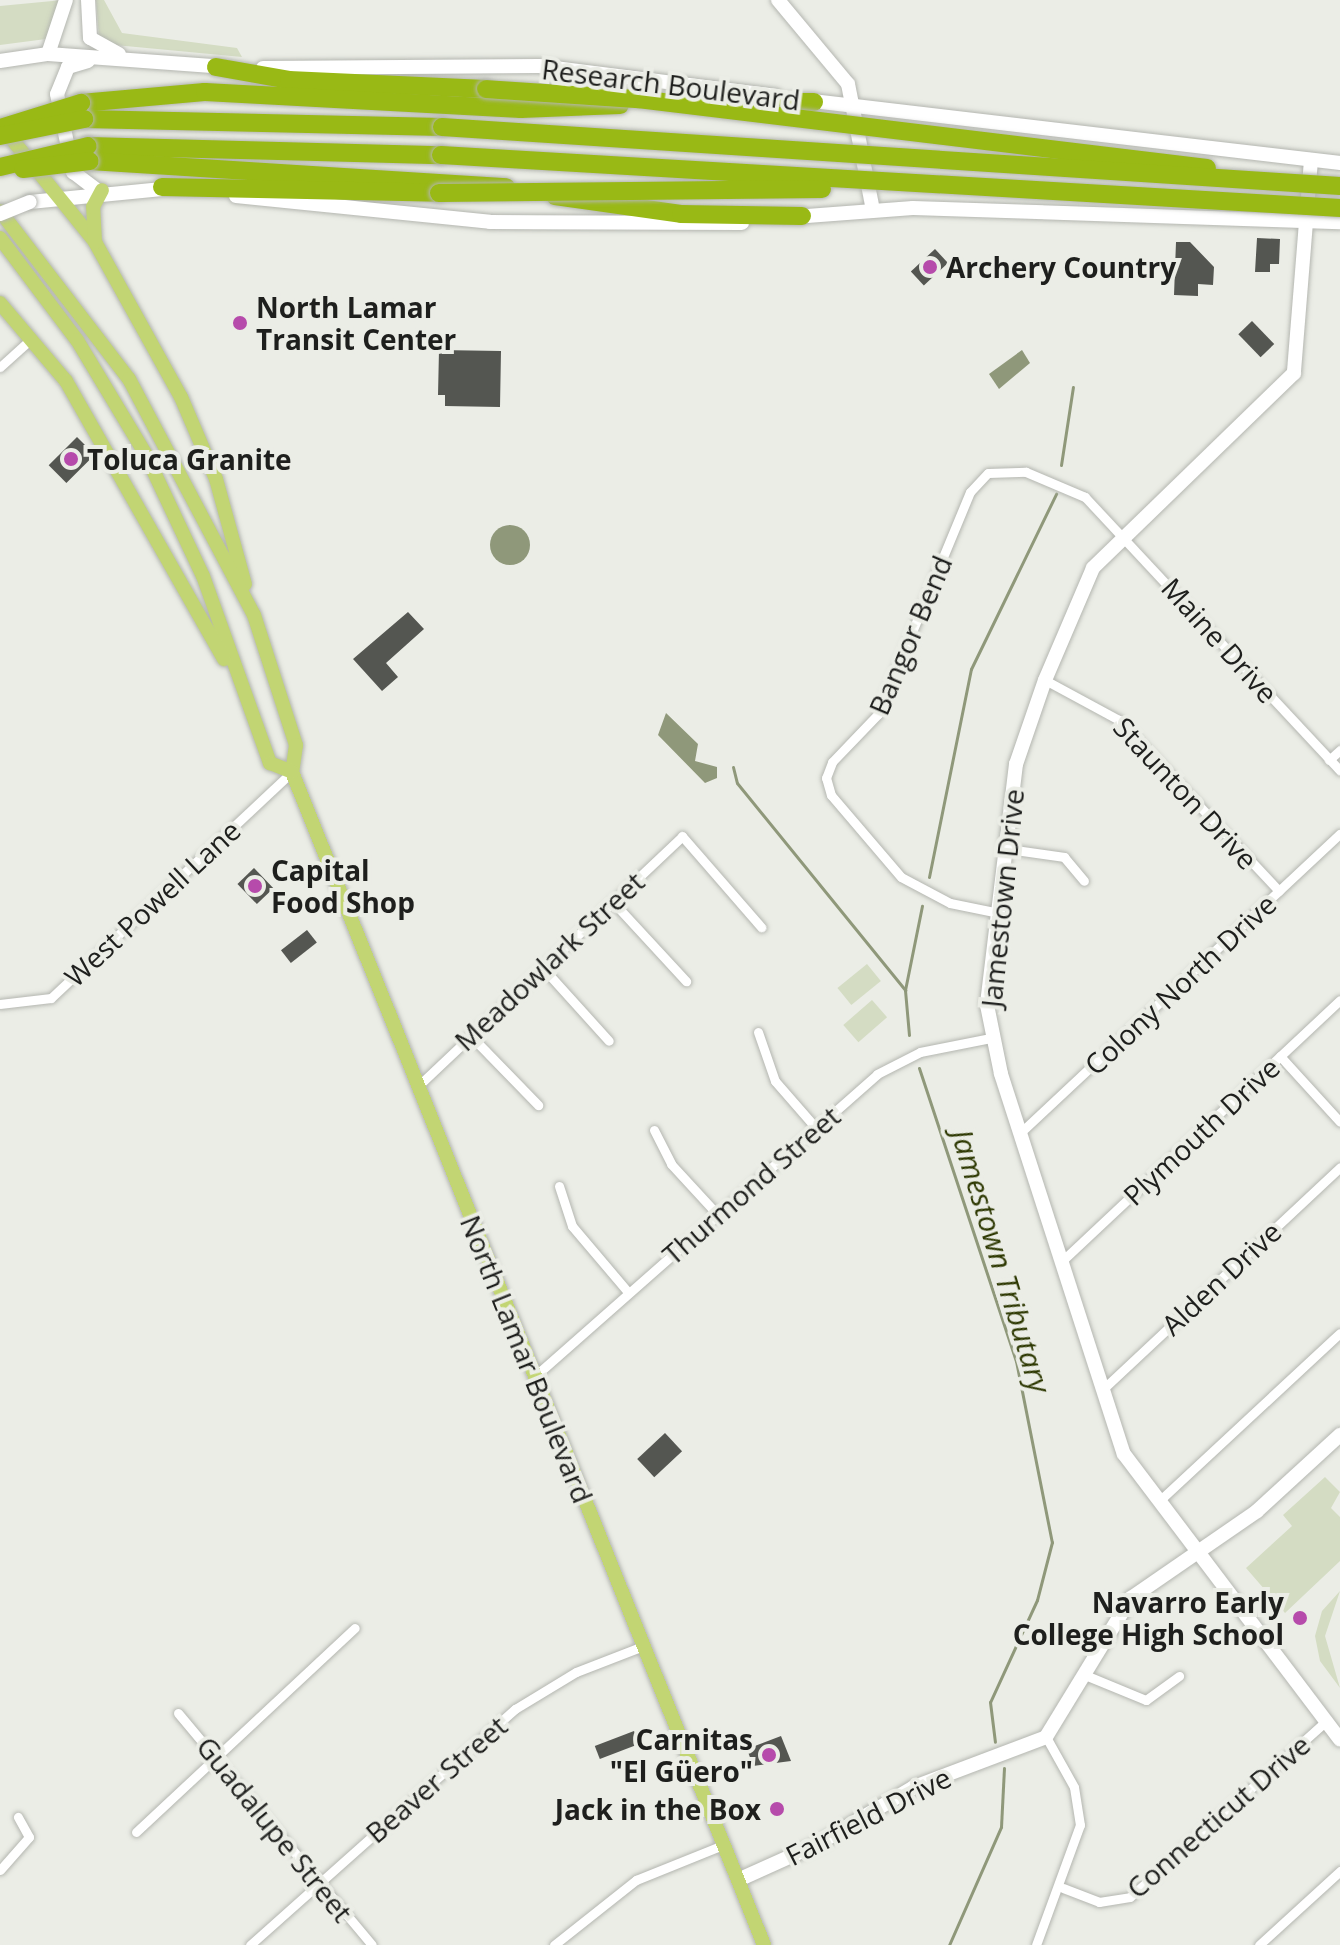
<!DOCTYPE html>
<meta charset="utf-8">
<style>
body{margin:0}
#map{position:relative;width:1340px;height:1945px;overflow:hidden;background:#ebede6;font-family:"Open Sans",sans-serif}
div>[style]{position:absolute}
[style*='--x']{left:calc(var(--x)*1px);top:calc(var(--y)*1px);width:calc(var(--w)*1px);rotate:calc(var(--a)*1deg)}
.green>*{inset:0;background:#d4dcc3;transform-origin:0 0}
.water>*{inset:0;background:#8f987a}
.round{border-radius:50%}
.stream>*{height:3px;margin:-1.5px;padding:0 1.5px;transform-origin:1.5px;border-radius:1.5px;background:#8f987a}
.building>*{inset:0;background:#545651;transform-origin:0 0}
.roads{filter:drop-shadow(0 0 2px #b4b6b0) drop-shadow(0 0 2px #b4b6b0)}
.street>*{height:9px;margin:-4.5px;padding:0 4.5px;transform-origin:4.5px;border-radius:4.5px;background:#fff}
.secondary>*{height:14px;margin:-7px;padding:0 7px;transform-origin:7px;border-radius:7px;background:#fff}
.primary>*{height:14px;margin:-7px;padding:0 7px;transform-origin:7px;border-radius:7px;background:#c2d573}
.highway>*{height:18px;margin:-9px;padding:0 9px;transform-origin:9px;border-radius:9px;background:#99b915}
.bridges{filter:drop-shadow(0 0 2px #b4b6b0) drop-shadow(0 0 2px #b4b6b0)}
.secondary-bridge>*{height:14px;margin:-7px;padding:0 7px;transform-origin:7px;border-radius:7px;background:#fff}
.highway-bridge>*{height:18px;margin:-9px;padding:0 9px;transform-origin:9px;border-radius:9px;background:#99b915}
.dots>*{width:22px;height:22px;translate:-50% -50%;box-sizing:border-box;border:4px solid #ebede6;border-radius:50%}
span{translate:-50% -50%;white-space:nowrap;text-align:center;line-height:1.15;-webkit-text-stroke:8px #ebede6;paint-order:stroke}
.street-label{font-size:28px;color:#1e1f1d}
.poi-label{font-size:28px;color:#1e1f1d;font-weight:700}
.left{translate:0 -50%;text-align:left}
.right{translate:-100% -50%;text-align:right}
.water-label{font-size:30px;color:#2e3903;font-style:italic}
</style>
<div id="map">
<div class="green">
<i style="clip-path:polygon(63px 0,46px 39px,0 45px,0 6px)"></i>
<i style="clip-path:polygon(96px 0,104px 0,122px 33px,237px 48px,242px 57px,115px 45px,99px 36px)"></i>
<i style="left:867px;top:964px;width:22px;height:38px;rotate:51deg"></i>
<i style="left:872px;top:1000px;width:23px;height:38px;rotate:49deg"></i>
<i style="clip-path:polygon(1325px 1477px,1340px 1492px,1331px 1508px,1340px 1517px,1340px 1561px,1285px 1613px,1246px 1568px,1292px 1526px,1283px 1515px)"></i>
<i style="clip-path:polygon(1340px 1591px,1325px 1636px,1340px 1688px,1320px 1661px,1315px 1636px,1322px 1611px)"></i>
</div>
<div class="water">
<i style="clip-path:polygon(1022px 350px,1030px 363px,999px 389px,989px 374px)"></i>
<i class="round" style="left:490px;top:525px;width:40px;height:40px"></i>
<i style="clip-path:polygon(666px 713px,698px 744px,695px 761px,717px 767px,717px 778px,705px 783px,658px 735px)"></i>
</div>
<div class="stream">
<i style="--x:1061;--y:465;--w:79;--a:-81.3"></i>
<i style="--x:733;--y:767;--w:16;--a:76"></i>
<i style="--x:737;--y:783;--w:267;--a:50.9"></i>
<i style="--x:929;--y:877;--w:212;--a:-78.6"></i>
<i style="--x:971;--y:669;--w:195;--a:-64.1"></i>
<i style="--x:909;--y:1035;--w:45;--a:-95.1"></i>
<i style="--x:905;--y:990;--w:86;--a:-78.6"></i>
<i style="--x:919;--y:1068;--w:309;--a:71.7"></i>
<i style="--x:1016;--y:1361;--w:185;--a:78.8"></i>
<i style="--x:1052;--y:1542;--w:60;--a:104.5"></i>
<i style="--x:1037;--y:1600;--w:112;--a:114.7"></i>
<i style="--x:990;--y:1702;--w:40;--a:82.9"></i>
<i style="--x:949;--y:1945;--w:129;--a:-66.2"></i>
<i style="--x:1001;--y:1827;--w:59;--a:-87.1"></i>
</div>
<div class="building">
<i style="clip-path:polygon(1257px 238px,1280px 239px,1279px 264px,1270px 264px,1270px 272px,1255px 272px)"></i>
<i style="clip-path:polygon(1176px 242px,1190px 242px,1214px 267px,1213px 285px,1198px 284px,1198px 296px,1174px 295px)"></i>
<i style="left:935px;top:249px;width:19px;height:33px;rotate:47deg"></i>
<i style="left:1252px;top:321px;width:32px;height:19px;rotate:46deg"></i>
<i style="clip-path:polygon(439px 350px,501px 351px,500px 407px,445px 406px,445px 395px,438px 395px)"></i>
<i style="left:77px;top:437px;width:25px;height:40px;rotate:45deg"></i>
<i style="clip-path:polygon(408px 612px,424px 629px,386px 663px,398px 677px,382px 691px,353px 659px)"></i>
<i style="left:254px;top:868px;width:28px;height:23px;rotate:46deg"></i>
<i style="left:307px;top:930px;width:16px;height:33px;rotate:52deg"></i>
<i style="left:665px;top:1433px;width:25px;height:38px;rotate:47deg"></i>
<i style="left:634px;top:1731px;width:14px;height:42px;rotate:69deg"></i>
<i style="clip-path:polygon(781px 1736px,791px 1761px,753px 1766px,747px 1749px)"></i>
</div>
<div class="roads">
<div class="street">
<i style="--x:0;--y:367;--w:43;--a:-42.2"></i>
<i style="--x:1045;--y:680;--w:84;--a:28.4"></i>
<i style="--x:1119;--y:720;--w:234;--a:46.9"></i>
<i style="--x:1329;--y:760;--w:15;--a:-42"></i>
<i style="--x:1008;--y:849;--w:57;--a:8.1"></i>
<i style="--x:1064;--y:857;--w:31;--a:50"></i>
<i style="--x:613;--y:902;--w:108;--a:47.3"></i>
<i style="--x:999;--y:913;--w:50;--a:-168.5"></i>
<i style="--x:950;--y:903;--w:55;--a:-152"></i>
<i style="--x:901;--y:877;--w:108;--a:-130.5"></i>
<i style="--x:831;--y:795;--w:18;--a:-106"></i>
<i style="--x:826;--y:778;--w:17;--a:-69"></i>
<i style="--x:832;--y:762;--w:66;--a:-46.2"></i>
<i style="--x:878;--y:714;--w:240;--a:-67.5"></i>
<i style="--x:970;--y:492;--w:26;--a:-47"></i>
<i style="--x:988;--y:473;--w:38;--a:-2"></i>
<i style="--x:1026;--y:472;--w:64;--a:23"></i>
<i style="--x:1085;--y:497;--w:374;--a:47"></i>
<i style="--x:543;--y:968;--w:98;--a:47.9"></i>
<i style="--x:0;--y:1004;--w:51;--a:-6.7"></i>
<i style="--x:51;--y:998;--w:330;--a:-43.2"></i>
<i style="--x:758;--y:1032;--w:52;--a:70.9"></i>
<i style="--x:775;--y:1081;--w:62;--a:48.9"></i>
<i style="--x:470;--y:1035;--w:98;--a:45.8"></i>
<i style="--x:1280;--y:1056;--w:89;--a:47.7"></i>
<i style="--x:417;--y:1087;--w:365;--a:-43.4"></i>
<i style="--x:682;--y:836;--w:121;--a:49"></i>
<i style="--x:654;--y:1130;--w:38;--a:63"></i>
<i style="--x:671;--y:1164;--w:68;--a:47.4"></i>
<i style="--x:1020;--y:1133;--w:438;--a:-43.1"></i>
<i style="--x:559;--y:1186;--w:42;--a:72"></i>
<i style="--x:572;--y:1226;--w:87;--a:49.7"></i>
<i style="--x:1062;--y:1261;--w:381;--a:-43.2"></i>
<i style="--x:535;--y:1376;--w:456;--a:-41.4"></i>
<i style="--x:877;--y:1074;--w:48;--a:-27.1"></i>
<i style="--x:920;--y:1052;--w:72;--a:-11.2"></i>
<i style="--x:1102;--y:1390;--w:326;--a:-43.1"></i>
<i style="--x:1158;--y:1502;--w:248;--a:-42.9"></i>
<i style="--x:1085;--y:1675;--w:66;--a:22.3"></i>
<i style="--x:1146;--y:1700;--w:41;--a:-36"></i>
<i style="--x:178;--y:1713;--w:302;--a:50.1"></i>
<i style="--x:136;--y:1832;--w:299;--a:-43"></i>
<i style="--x:0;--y:1870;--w:44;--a:-48.7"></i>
<i style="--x:29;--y:1837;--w:23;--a:-119"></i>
<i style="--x:1063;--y:1888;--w:39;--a:21"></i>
<i style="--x:1099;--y:1902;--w:31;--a:-9"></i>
<i style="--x:1130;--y:1897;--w:261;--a:-41.9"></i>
<i style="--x:250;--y:1945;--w:355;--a:-41.7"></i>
<i style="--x:515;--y:1709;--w:71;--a:-31.2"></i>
<i style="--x:576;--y:1672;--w:72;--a:-21.2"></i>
<i style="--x:554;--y:1945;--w:105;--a:-38.4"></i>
<i style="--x:636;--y:1880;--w:94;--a:-21.9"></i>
<i style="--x:1036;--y:1945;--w:128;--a:-69.9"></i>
<i style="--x:1080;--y:1825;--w:38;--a:-99"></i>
<i style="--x:1074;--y:1787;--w:57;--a:-119.2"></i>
<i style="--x:1259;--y:1945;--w:110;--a:-42.4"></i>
</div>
<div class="secondary">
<i style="--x:88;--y:0;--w:38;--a:87"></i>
<i style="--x:90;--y:38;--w:33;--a:29"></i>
<i style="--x:778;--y:0;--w:109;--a:50.2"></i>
<i style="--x:848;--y:84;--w:128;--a:78.8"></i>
<i style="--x:48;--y:54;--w:57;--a:-71.6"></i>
<i style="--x:0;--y:61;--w:49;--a:-8.3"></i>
<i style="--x:48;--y:54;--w:178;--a:4.2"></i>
<i style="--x:88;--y:61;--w:21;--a:163"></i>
<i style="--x:68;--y:67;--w:29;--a:112"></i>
<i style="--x:57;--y:94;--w:80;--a:78.4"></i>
<i style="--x:73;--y:172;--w:30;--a:37"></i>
<i style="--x:263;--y:68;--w:276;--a:-0.4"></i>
<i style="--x:539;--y:66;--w:239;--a:7.2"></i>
<i style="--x:804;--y:100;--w:540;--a:6.7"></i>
<i style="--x:1311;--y:160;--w:214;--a:94.6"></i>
<i style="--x:1294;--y:373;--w:280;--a:135.9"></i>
<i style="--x:1093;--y:568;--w:122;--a:113.2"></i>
<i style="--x:1045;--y:680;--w:89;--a:109"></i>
<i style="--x:1016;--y:764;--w:243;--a:96.9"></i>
<i style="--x:987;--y:1005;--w:70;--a:78.5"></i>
<i style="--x:1001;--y:1074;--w:399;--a:72.1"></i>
<i style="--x:1124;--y:1454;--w:358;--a:52.9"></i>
<i style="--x:236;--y:196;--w:255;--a:5.8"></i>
<i style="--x:490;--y:222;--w:252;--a:0.2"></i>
<i style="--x:30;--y:202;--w:143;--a:-5.6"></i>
<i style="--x:794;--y:217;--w:119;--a:-4.3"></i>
<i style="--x:913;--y:208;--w:427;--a:1.9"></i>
<i style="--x:738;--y:1880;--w:88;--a:-24.2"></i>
<i style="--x:818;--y:1844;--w:112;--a:-30.7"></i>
<i style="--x:914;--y:1787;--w:141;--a:-20.7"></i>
<i style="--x:1046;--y:1737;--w:163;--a:-58.6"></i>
<i style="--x:1131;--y:1598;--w:153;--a:-34.6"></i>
<i style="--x:1257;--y:1511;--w:113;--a:-42.5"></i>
</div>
<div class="primary">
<i style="--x:2;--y:127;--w:148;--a:51"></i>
<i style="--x:95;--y:242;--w:177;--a:61"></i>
<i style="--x:181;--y:397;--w:89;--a:66.9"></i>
<i style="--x:216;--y:479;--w:109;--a:74.6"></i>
<i style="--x:0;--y:211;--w:212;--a:52.5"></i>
<i style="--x:129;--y:379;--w:267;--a:62.1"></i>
<i style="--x:254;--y:615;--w:137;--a:72.1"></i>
<i style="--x:296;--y:745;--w:27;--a:98"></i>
<i style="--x:292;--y:772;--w:1264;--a:68.08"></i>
<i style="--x:0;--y:238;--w:128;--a:53"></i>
<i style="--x:77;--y:340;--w:132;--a:59"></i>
<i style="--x:145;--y:453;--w:136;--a:64.8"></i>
<i style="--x:203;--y:576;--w:199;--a:70.3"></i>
<i style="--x:270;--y:763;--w:24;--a:22"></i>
<i style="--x:95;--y:242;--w:35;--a:-93"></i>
<i style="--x:93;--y:207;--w:19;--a:-62"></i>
<i style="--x:0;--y:303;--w:102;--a:49.8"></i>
<i style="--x:66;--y:381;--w:320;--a:60.4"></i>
</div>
<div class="highway">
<i style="--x:216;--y:67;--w:74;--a:10.1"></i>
<i style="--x:289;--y:80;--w:197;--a:2.6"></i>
<i style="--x:709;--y:102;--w:105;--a:0"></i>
<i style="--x:81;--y:103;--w:124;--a:-5.1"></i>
<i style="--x:205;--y:92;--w:316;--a:3.1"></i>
<i style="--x:521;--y:109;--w:99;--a:-2.3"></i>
<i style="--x:84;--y:119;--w:358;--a:1.3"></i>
<i style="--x:88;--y:146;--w:353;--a:1.5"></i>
<i style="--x:90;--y:161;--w:417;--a:3.6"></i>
<i style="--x:162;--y:187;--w:277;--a:1.2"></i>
<i style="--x:555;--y:196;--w:127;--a:8.1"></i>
<i style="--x:681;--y:214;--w:121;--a:0.9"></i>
</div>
</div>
<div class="bridges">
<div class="secondary-bridge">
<i style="--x:0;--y:214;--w:32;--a:-22"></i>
</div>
<div class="highway-bridge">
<i style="--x:486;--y:89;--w:152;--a:3.8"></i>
<i style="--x:638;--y:99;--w:573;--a:6.91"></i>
<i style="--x:442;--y:127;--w:900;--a:3.76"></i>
<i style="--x:0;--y:128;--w:85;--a:-17.2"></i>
<i style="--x:0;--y:136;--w:86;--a:-11.4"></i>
<i style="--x:441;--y:155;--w:901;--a:3.37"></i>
<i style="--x:0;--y:167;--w:90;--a:-13.4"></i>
<i style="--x:23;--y:169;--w:67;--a:-6.8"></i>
<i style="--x:439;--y:193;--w:383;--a:-0.6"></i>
</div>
</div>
<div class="dots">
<i style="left:930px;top:267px;background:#b64bab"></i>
<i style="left:240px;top:323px;background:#b64bab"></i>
<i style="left:71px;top:459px;background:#b64bab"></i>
<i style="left:255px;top:886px;background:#b64bab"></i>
<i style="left:1300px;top:1618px;background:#b64bab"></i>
<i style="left:769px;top:1755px;background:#b64bab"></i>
<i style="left:777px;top:1809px;background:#b64bab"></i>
</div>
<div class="street-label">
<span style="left:671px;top:84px;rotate:7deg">Research Boulevard</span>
<span style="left:910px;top:635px;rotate:-67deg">Bangor Bend</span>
<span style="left:1220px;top:640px;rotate:48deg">Maine Drive</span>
<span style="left:1186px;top:793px;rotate:47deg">Staunton Drive</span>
<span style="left:1002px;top:898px;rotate:-84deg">Jamestown Drive</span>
<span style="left:152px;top:903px;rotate:-43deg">West Powell Lane</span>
<span style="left:549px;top:961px;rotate:-43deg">Meadowlark Street</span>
<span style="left:1180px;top:984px;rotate:-43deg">Colony North Drive</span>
<span style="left:1201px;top:1131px;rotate:-43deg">Plymouth Drive</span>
<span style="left:751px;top:1185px;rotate:-41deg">Thurmond Street</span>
<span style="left:1221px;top:1278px;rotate:-43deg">Alden Drive</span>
<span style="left:527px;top:1359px;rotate:68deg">North Lamar Boulevard</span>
<span style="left:436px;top:1779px;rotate:-41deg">Beaver Street</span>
<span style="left:868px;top:1816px;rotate:-27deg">Fairfield Drive</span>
<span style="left:1218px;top:1816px;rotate:-41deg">Connecticut Drive</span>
<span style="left:275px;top:1829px;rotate:51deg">Guadalupe Street</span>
</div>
<div class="poi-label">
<span class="left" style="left:946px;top:267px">Archery Country</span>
<span class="left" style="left:256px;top:323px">North Lamar<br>Transit Center</span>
<span class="left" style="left:87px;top:459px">Toluca Granite</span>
<span class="left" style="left:271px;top:886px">Capital<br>Food Shop</span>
<span class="right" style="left:1284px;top:1618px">Navarro Early<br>College High School</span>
<span class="right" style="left:753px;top:1755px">Carnitas<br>"El Güero"</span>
<span class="right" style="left:761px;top:1809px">Jack in the Box</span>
</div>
<div class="water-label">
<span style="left:1001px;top:1261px;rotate:73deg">Jamestown Tributary</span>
</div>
</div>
